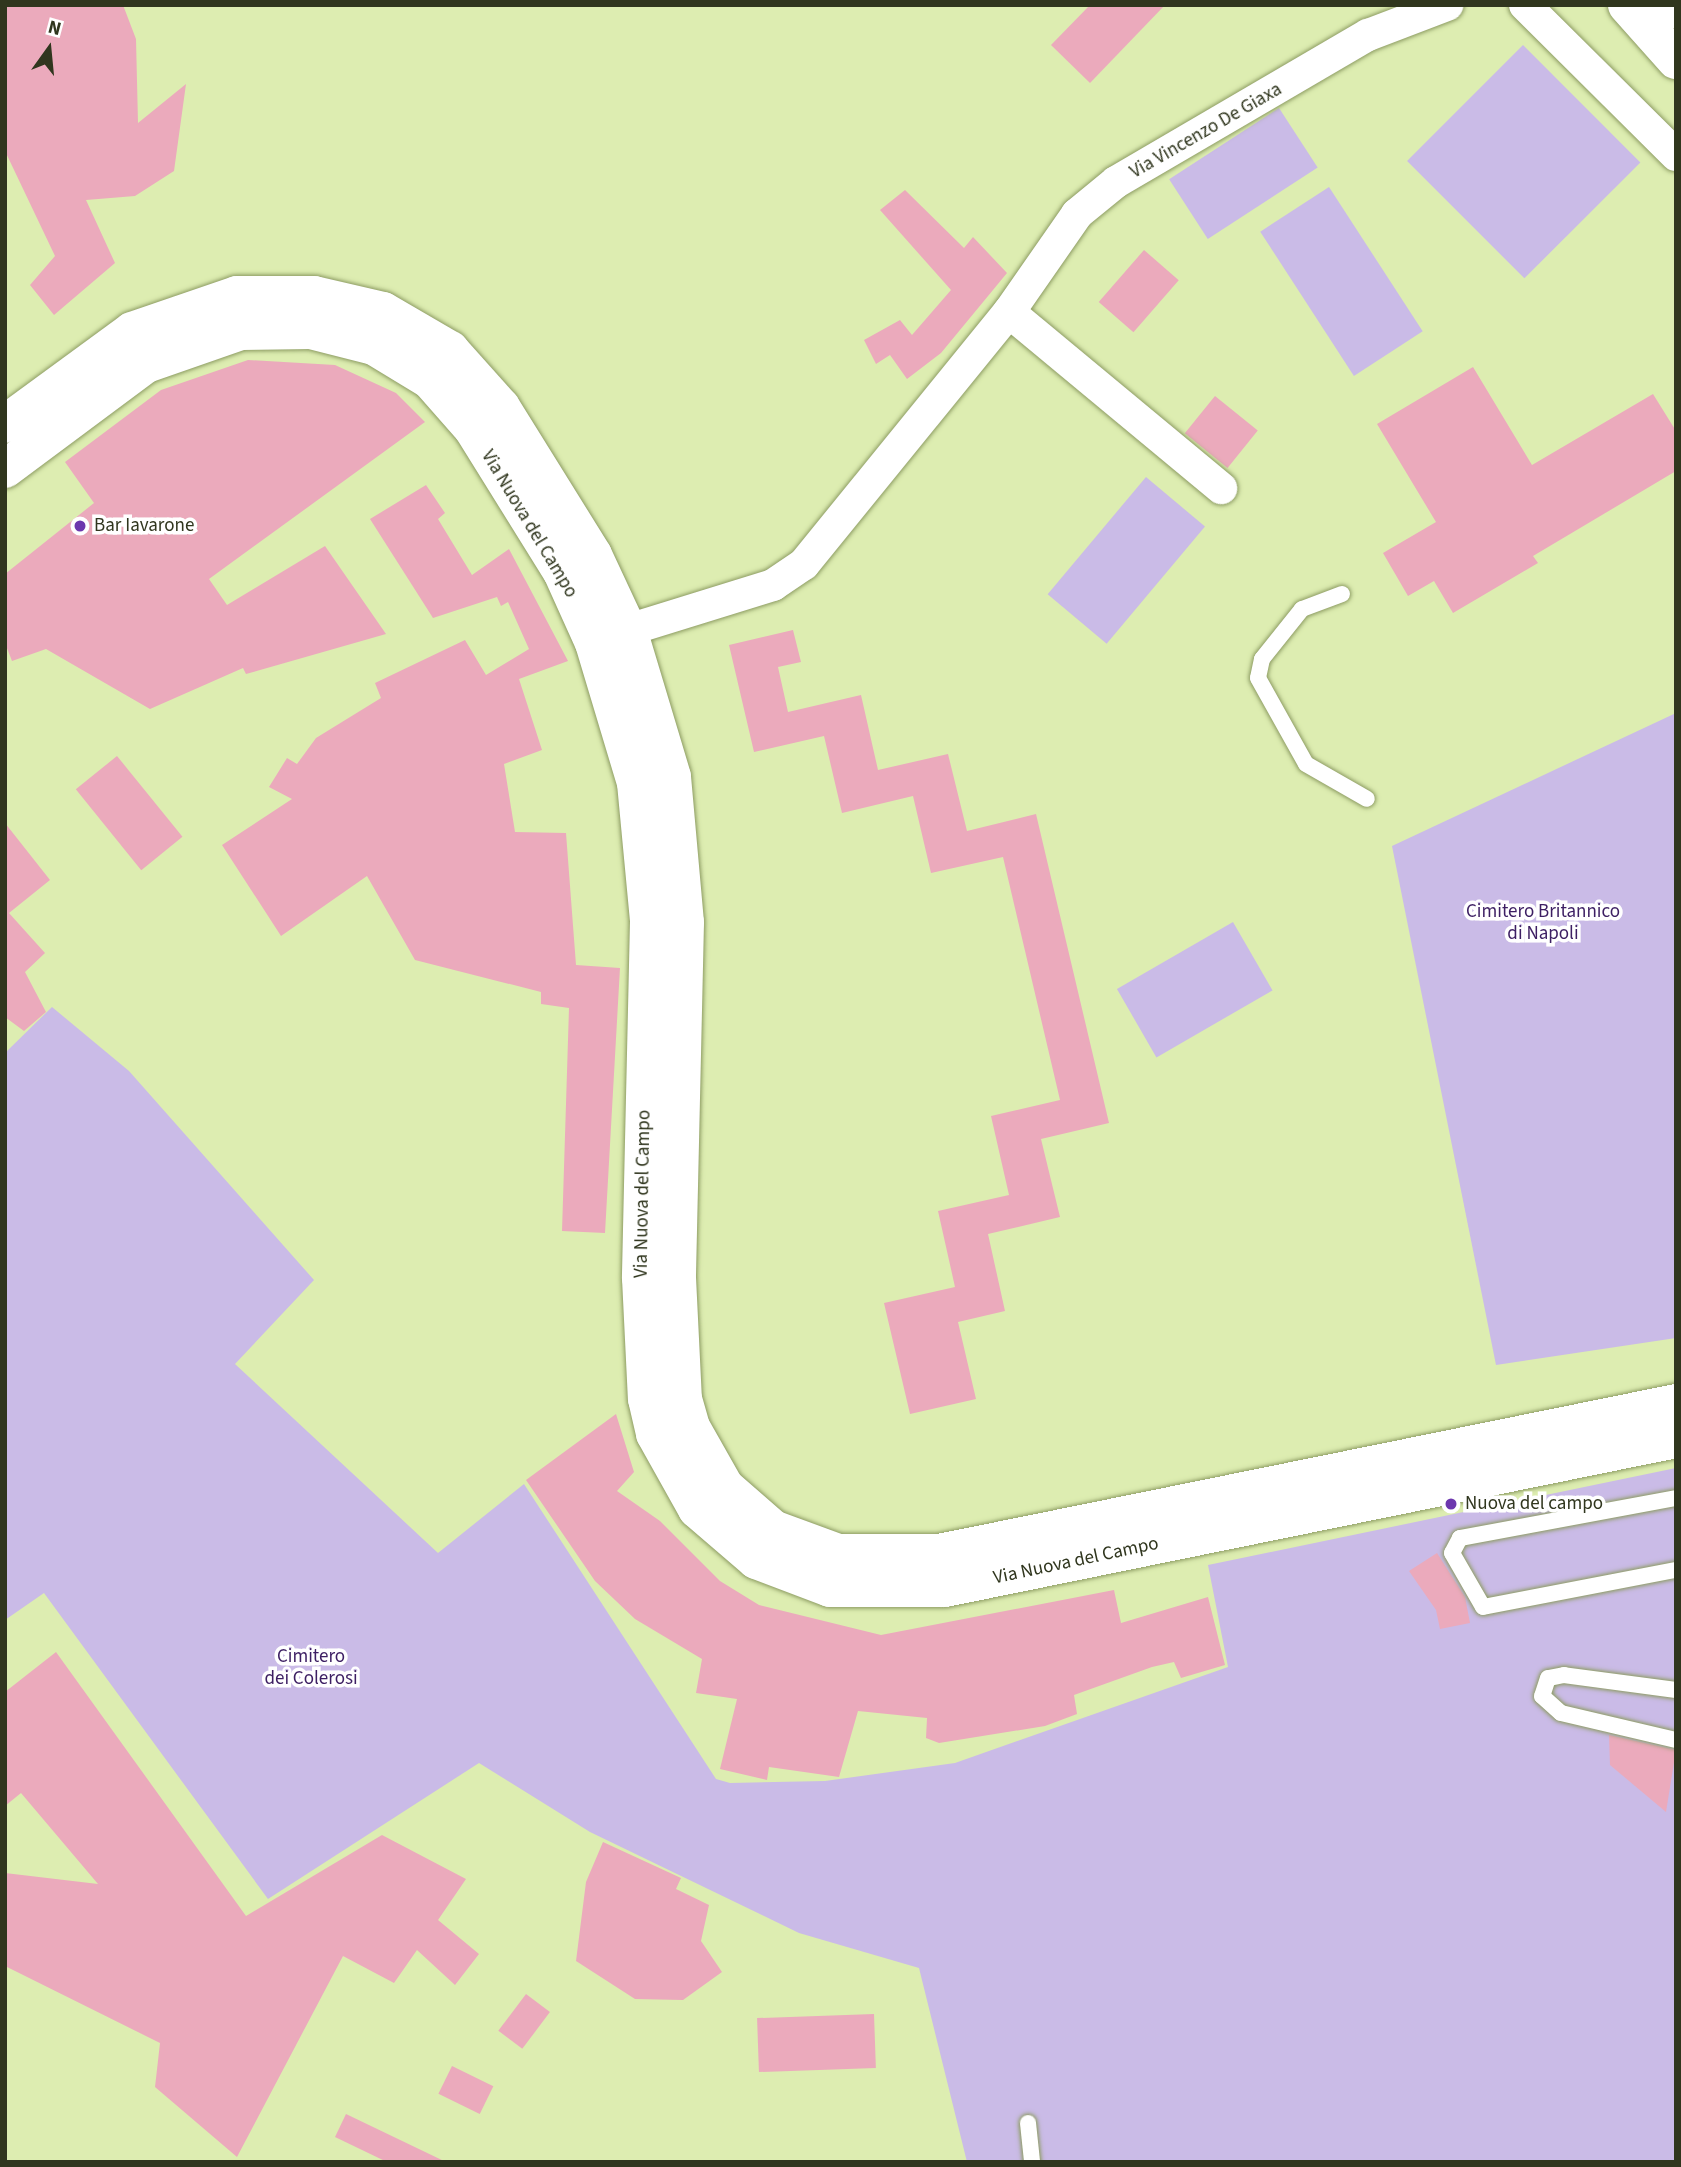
<!DOCTYPE html>
<style>
body{margin:0}
#map{position:relative;width:1681px;height:2167px;overflow:hidden;background:#ddedb1;font-family:"Source Sans 3",sans-serif}
div>[style]{position:absolute}
[style*='--x']{left:calc(var(--x)*1px);top:calc(var(--y)*1px);width:calc(var(--w)*1px);rotate:calc(var(--a)*1deg)}
.green>*{inset:0;background:#cabbe7;transform-origin:0 0}
.building>*{inset:0;background:#ebaabc;transform-origin:0 0}
.roads{filter:drop-shadow(0 0 2px #8d9c63) drop-shadow(0 0 2px #8d9c63)}
.service>*{height:16px;margin:-8px;padding:0 8px;transform-origin:8px;border-radius:8px;background:#fff}
.minor>*{height:32px;margin:-16px;padding:0 16px;transform-origin:16px;border-radius:16px;background:#fff}
.primary>*{height:38px;margin:-19px;padding:0 19px;transform-origin:19px;border-radius:19px;background:#fff}
.motorway>*{height:38px;margin:-19px;padding:0 19px;transform-origin:19px;border-radius:19px;background:#fff}
.dots>*{width:19px;height:19px;translate:-50% -50%;box-sizing:border-box;border:4px solid #fff;border-radius:50%}
span{translate:-50% -50%;white-space:nowrap;text-align:center;line-height:1.15;-webkit-text-stroke:7px #fff;paint-order:stroke}
.street-label{font-size:19px;color:#30361e}
.poi-label{font-size:19px;color:#30361e}
.left{translate:0 -50%;text-align:left}
.park-label{font-size:19px;color:#3d1f63}
.frame{position:absolute;inset:0;border:7px solid #30361e;pointer-events:none}
.north{position:absolute;left:14px;top:14px;width:70px;height:70px;-webkit-text-stroke:5px #fff;paint-order:stroke;rotate:15deg;font-size:19px;font-weight:700;line-height:28px;text-align:center;color:#30361e}
.north::after{content:'';display:block;margin:auto;width:24px;height:32px;background:#30361e;clip-path:polygon(50% 0,100% 100%,50% 72%,0 100%)}
</style>
<div id="map">
<div class="green">
<i style="left:1523px;top:45px;width:166px;height:164px;rotate:45deg"></i>
<i style="left:1279px;top:108px;width:71px;height:131px;rotate:57deg"></i>
<i style="left:1329px;top:187px;width:172px;height:82px;rotate:57deg"></i>
<i style="left:1146px;top:477px;width:77px;height:153px;rotate:40deg"></i>
<i style="clip-path:polygon(1676px 713px,1676px 1338px,1496px 1365px,1392px 846px)"></i>
<i style="left:1233px;top:922px;width:79px;height:134px;rotate:60deg"></i>
<i style="clip-path:polygon(52px 1007px,129px 1071px,314px 1280px,235px 1364px,438px 1553px,524px 1484px,716px 1779px,730px 1783px,825px 1781px,955px 1763px,1228px 1667px,1208px 1565px,1676px 1468px,1676px 2162px,967px 2162px,919px 1968px,799px 1933px,590px 1832px,479px 1763px,268px 1899px,44px 1593px,5px 1620px,5px 1053px)"></i>
</div>
<div class="building">
<i style="clip-path:polygon(5px 5px,123px 5px,136px 39px,138px 123px,186px 84px,174px 171px,135px 196px,86px 200px,115px 263px,54px 315px,30px 285px,55px 256px,5px 151px)"></i>
<i style="clip-path:polygon(1090px 5px,1165px 5px,1090px 83px,1051px 45px)"></i>
<i style="clip-path:polygon(905px 190px,964px 248px,973px 237px,1007px 273px,941px 353px,907px 379px,890px 355px,876px 364px,864px 340px,900px 320px,912px 335px,951px 290px,880px 210px)"></i>
<i style="left:1144px;top:250px;width:46px;height:69px;rotate:41deg"></i>
<i style="clip-path:polygon(248px 360px,335px 365px,396px 393px,425px 422px,209px 579px,227px 605px,325px 546px,386px 634px,246px 674px,243px 668px,150px 709px,46px 649px,12px 661px,5px 643px,5px 574px,94px 503px,65px 462px,161px 390px)"></i>
<i style="clip-path:polygon(1473px 367px,1532px 465px,1653px 394px,1676px 431px,1676px 471px,1533px 556px,1538px 563px,1453px 613px,1434px 581px,1408px 596px,1383px 553px,1436px 522px,1377px 424px)"></i>
<i style="left:1215px;top:396px;width:55px;height:48px;rotate:39deg"></i>
<i style="clip-path:polygon(426px 485px,445px 513px,438px 519px,472px 575px,509px 549px,568px 661px,519px 679px,542px 750px,504px 764px,515px 832px,566px 833px,576px 965px,620px 968px,605px 1233px,562px 1231px,569px 1008px,541px 1004px,541px 992px,415px 960px,367px 876px,281px 936px,222px 845px,292px 799px,269px 787px,287px 758px,297px 764px,316px 738px,381px 698px,375px 683px,465px 640px,486px 675px,529px 649px,508px 602px,501px 606px,497px 597px,433px 618px,370px 519px)"></i>
<i style="clip-path:polygon(793px 630px,801px 662px,778px 667px,788px 712px,861px 695px,878px 770px,948px 754px,967px 831px,1036px 814px,1109px 1123px,1041px 1139px,1060px 1217px,988px 1234px,1005px 1311px,958px 1322px,976px 1399px,910px 1414px,884px 1303px,955px 1287px,938px 1211px,1009px 1195px,991px 1116px,1060px 1100px,1003px 857px,931px 873px,913px 796px,842px 813px,824px 736px,754px 752px,729px 645px)"></i>
<i style="left:117px;top:756px;width:104px;height:53px;rotate:51deg"></i>
<i style="clip-path:polygon(5px 823px,50px 880px,9px 913px,45px 953px,25px 972px,46px 1012px,24px 1031px,5px 1017px)"></i>
<i style="clip-path:polygon(616px 1414px,634px 1472px,617px 1491px,660px 1521px,720px 1581px,759px 1605px,881px 1635px,1114px 1590px,1121px 1623px,1208px 1597px,1225px 1665px,1181px 1678px,1174px 1662px,1152px 1667px,1074px 1695px,1077px 1714px,1045px 1726px,939px 1743px,926px 1738px,927px 1718px,858px 1711px,839px 1777px,769px 1767px,767px 1780px,720px 1769px,737px 1699px,696px 1693px,702px 1659px,635px 1619px,595px 1581px,526px 1480px)"></i>
<i style="clip-path:polygon(1437px 1553px,1465px 1597px,1470px 1623px,1440px 1629px,1436px 1610px,1409px 1571px)"></i>
<i style="clip-path:polygon(56px 1652px,246px 1916px,382px 1835px,466px 1879px,438px 1920px,479px 1954px,455px 1985px,417px 1950px,394px 1983px,343px 1956px,237px 2157px,155px 2087px,160px 2043px,5px 1966px,5px 1873px,98px 1884px,21px 1793px,5px 1806px,5px 1692px)"></i>
<i style="clip-path:polygon(1609px 1735px,1676px 1750px,1666px 1812px,1610px 1765px)"></i>
<i style="clip-path:polygon(603px 1842px,681px 1878px,676px 1889px,709px 1905px,701px 1941px,722px 1972px,683px 2000px,635px 1999px,576px 1961px,586px 1882px)"></i>
<i style="left:526px;top:1994px;width:30px;height:46px;rotate:37deg"></i>
<i style="left:874px;top:2014px;width:54px;height:117px;rotate:88deg"></i>
<i style="left:452px;top:2066px;width:46px;height:31px;rotate:26deg"></i>
<i style="clip-path:polygon(346px 2114px,446px 2162px,387px 2162px,335px 2137px)"></i>
</div>
<div class="roads">
<div class="service">
<i style="--x:1342;--y:594;--w:43;--a:159.4"></i>
<i style="--x:1302;--y:609;--w:64;--a:128.7"></i>
<i style="--x:1262;--y:659;--w:19;--a:102"></i>
<i style="--x:1258;--y:678;--w:98;--a:60.8"></i>
<i style="--x:1306;--y:764;--w:70;--a:29.8"></i>
<i style="--x:1676;--y:1498;--w:220;--a:169.5"></i>
<i style="--x:1460;--y:1538;--w:17;--a:118"></i>
<i style="--x:1452;--y:1553;--w:62;--a:60.1"></i>
<i style="--x:1483;--y:1607;--w:197;--a:-10.9"></i>
<i style="--x:1676;--y:1690;--w:113;--a:-172.4"></i>
<i style="--x:1564;--y:1675;--w:16;--a:169"></i>
<i style="--x:1548;--y:1678;--w:19;--a:108"></i>
<i style="--x:1542;--y:1696;--w:25;--a:42"></i>
<i style="--x:1561;--y:1713;--w:118;--a:13.2"></i>
<i style="--x:1028;--y:2123;--w:39;--a:84"></i>
</div>
<div class="minor">
<i style="--x:1525;--y:5;--w:213;--a:44.8"></i>
<i style="--x:1009;--y:312;--w:276;--a:39.7"></i>
<i style="--x:628;--y:630;--w:152;--a:-17.2"></i>
<i style="--x:773;--y:585;--w:37;--a:-34"></i>
<i style="--x:804;--y:564;--w:325;--a:-50.9"></i>
<i style="--x:1009;--y:312;--w:119;--a:-55.2"></i>
<i style="--x:1077;--y:214;--w:50;--a:-39.4"></i>
<i style="--x:1116;--y:182;--w:292;--a:-30.3"></i>
<i style="--x:1368;--y:35;--w:85;--a:-20.8"></i>
</div>
<div class="primary">
<i style="--x:5;--y:424;--w:157;--a:-36.2"></i>
<i style="--x:132;--y:331;--w:111;--a:-18.9"></i>
<i style="--x:237;--y:295;--w:77;--a:0"></i>
<i style="--x:314;--y:295;--w:71;--a:13.1"></i>
<i style="--x:383;--y:311;--w:78;--a:30.2"></i>
<i style="--x:450;--y:350;--w:76;--a:48.2"></i>
<i style="--x:501;--y:407;--w:174;--a:58.1"></i>
<i style="--x:593;--y:555;--w:83;--a:65"></i>
<i style="--x:628;--y:630;--w:153;--a:73.3"></i>
<i style="--x:672;--y:777;--w:146;--a:84.9"></i>
<i style="--x:685;--y:922;--w:356;--a:91.3"></i>
<i style="--x:677;--y:1278;--w:121;--a:87.2"></i>
<i style="--x:683;--y:1399;--w:29;--a:74"></i>
<i style="--x:691;--y:1427;--w:69;--a:60.5"></i>
<i style="--x:725;--y:1487;--w:64;--a:41.2"></i>
<i style="--x:773;--y:1529;--w:69;--a:20.3"></i>
<i style="--x:838;--y:1553;--w:101;--a:0"></i>
<i style="--x:939;--y:1553;--w:752;--a:-11.5"></i>
<i style="--x:5;--y:469;--w:176;--a:-36.7"></i>
<i style="--x:146;--y:364;--w:101;--a:-19.2"></i>
<i style="--x:241;--y:331;--w:70;--a:-0.8"></i>
<i style="--x:311;--y:330;--w:65;--a:14.3"></i>
<i style="--x:374;--y:346;--w:66;--a:31.3"></i>
<i style="--x:430;--y:380;--w:65;--a:48.7"></i>
<i style="--x:473;--y:429;--w:168;--a:58.1"></i>
<i style="--x:562;--y:572;--w:78;--a:65.7"></i>
<i style="--x:594;--y:643;--w:146;--a:73.3"></i>
<i style="--x:636;--y:783;--w:139;--a:84.6"></i>
<i style="--x:649;--y:921;--w:357;--a:91.3"></i>
<i style="--x:641;--y:1278;--w:121;--a:87.2"></i>
<i style="--x:647;--y:1399;--w:36;--a:77"></i>
<i style="--x:655;--y:1434;--w:86;--a:60.8"></i>
<i style="--x:697;--y:1509;--w:78;--a:40.8"></i>
<i style="--x:756;--y:1560;--w:79;--a:20.7"></i>
<i style="--x:830;--y:1588;--w:115;--a:0"></i>
<i style="--x:945;--y:1588;--w:746;--a:-11.52"></i>
</div>
<div class="motorway">
<i style="--x:1627;--y:5;--w:74;--a:48.3"></i>
<i style="--x:1672;--y:5;--w:6;--a:51"></i>
</div>
</div>
<div class="dots">
<i style="left:80px;top:526px;background:#6d37ae"></i>
<i style="left:1451px;top:1504px;background:#6d37ae"></i>
</div>
<div class="street-label">
<span style="left:1206px;top:131px;rotate:-30deg">Via Vincenzo De Giaxa</span>
<span style="left:529px;top:524px;rotate:59deg">Via Nuova del Campo</span>
<span style="left:643px;top:1194px;rotate:-89deg">Via Nuova del Campo</span>
<span style="left:1076px;top:1561px;rotate:-12deg">Via Nuova del Campo</span>
</div>
<div class="poi-label">
<span class="left" style="left:94px;top:526px">Bar Iavarone</span>
<span class="left" style="left:1465px;top:1504px">Nuova del campo</span>
</div>
<div class="park-label">
<span style="left:1543px;top:923px">Cimitero Britannico<br>di Napoli</span>
<span style="left:311px;top:1668px">Cimitero<br>dei Colerosi</span>
</div>
<div class="frame"></div>
<div class="north">N</div>
</div>
